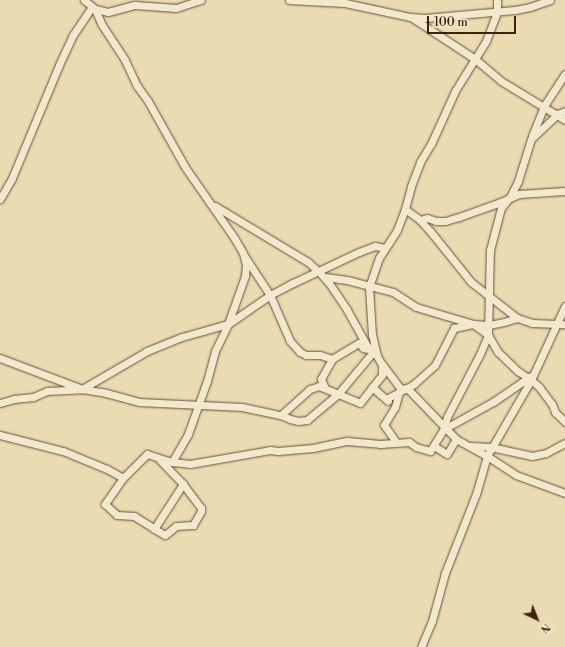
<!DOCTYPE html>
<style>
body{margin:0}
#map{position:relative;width:565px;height:647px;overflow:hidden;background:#eadbb3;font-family:"Libre Bodoni",serif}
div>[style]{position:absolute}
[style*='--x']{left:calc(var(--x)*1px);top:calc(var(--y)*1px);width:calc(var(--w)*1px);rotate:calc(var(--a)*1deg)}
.roads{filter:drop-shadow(0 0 1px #685037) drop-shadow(0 0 1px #685037)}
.minor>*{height:7px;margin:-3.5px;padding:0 3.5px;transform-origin:3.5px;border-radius:3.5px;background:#f1e8ce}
span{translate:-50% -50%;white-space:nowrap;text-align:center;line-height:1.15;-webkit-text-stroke:3px #f1e8ce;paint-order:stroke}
.north{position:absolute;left:517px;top:599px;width:40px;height:40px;-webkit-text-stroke:3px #f1e8ce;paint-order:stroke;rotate:137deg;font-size:11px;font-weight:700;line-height:16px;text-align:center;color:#3d220e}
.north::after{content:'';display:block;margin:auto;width:14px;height:18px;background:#3d220e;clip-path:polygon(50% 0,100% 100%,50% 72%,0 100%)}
.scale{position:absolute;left:427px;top:16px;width:89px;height:18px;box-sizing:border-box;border:2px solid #3d220e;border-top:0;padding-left:5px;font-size:12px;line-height:14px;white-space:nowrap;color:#3d220e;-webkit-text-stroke:3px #f1e8ce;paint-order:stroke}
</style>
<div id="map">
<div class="roads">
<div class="minor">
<i style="--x:84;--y:0;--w:14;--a:39"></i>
<i style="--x:95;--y:9;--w:13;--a:13"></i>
<i style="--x:108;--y:12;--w:28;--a:-15"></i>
<i style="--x:135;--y:5;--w:41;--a:4.2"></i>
<i style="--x:176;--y:8;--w:26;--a:-18"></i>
<i style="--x:289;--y:0;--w:56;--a:3.1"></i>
<i style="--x:345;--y:3;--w:66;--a:12.2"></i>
<i style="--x:410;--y:17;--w:15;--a:4"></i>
<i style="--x:425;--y:18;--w:90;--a:-5.1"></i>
<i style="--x:515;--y:10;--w:15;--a:-11"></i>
<i style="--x:530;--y:7;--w:21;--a:-19"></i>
<i style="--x:411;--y:17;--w:77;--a:33.3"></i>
<i style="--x:475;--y:59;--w:34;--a:40"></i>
<i style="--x:501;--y:81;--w:75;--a:31.4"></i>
<i style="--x:532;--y:136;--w:32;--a:-68"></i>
<i style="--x:544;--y:106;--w:38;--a:-57"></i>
<i style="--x:0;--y:199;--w:24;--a:-60"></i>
<i style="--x:12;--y:178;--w:122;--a:-67.4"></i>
<i style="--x:59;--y:65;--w:33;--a:-65"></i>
<i style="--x:73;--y:35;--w:34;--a:-56"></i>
<i style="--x:215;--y:206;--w:109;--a:31.1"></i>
<i style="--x:308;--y:262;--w:15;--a:42"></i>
<i style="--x:319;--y:272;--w:15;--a:48"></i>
<i style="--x:329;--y:283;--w:32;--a:56"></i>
<i style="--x:347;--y:310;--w:41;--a:60.9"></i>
<i style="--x:367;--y:346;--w:13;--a:42"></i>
<i style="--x:405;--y:209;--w:19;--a:36"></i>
<i style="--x:420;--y:220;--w:15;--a:48"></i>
<i style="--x:430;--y:231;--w:65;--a:51.2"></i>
<i style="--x:471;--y:282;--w:58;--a:38"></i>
<i style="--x:420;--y:220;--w:7;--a:-16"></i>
<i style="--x:427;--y:218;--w:9;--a:18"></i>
<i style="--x:436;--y:221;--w:9;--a:0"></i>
<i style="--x:445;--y:221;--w:15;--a:-16"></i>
<i style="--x:459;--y:217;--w:45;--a:-19.7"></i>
<i style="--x:501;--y:202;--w:20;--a:-24"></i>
<i style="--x:519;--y:194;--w:46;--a:-3.7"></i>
<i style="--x:245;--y:257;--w:45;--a:56.7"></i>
<i style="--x:270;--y:295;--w:50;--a:66.5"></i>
<i style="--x:290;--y:341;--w:15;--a:48"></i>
<i style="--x:300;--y:352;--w:7;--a:27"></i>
<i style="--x:306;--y:355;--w:14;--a:0"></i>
<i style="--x:320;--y:355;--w:13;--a:18"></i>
<i style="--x:332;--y:359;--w:31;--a:-31"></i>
<i style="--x:359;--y:343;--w:6;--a:51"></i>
<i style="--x:363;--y:348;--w:5;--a:11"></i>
<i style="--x:325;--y:277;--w:22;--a:8"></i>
<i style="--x:347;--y:280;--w:48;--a:14.6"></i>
<i style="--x:393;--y:292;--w:27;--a:33"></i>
<i style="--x:416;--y:307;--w:59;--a:16.6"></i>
<i style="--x:473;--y:324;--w:19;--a:36"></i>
<i style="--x:488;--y:335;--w:20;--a:60"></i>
<i style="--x:498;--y:352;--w:28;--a:44"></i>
<i style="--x:518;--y:371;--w:16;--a:35"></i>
<i style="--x:531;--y:380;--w:88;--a:120.1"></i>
<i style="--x:487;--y:456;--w:40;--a:106"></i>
<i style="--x:476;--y:494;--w:85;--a:111.4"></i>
<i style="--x:445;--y:573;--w:50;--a:105.2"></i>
<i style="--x:432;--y:621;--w:28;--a:113"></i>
<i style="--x:565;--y:306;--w:81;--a:114.7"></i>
<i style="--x:531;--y:380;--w:11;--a:41"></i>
<i style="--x:539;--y:387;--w:21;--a:53"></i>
<i style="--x:552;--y:404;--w:9;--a:69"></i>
<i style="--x:555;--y:412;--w:14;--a:45"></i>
<i style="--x:0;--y:358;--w:88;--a:20.7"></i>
<i style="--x:82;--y:389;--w:24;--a:9"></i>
<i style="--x:106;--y:393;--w:34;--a:15"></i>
<i style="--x:139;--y:402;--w:103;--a:2.8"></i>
<i style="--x:242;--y:407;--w:40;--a:12"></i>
<i style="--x:281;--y:415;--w:10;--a:24"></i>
<i style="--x:290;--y:419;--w:8;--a:14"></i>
<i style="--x:298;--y:421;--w:9;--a:-6"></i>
<i style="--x:307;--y:420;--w:40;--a:-40"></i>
<i style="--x:338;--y:394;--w:55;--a:-50.2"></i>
<i style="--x:382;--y:364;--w:31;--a:53"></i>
<i style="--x:401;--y:389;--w:6;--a:-9"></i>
<i style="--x:407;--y:388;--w:71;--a:46.1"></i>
<i style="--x:456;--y:439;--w:35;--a:29"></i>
<i style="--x:487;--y:456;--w:35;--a:33"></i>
<i style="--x:516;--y:475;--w:52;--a:20.2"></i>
<i style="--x:372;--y:387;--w:21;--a:41"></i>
<i style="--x:325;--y:388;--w:10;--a:-114"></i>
<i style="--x:321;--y:379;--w:23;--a:-61"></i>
<i style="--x:386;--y:399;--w:32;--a:-28"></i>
<i style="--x:414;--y:384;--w:28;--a:-42"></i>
<i style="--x:435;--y:365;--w:42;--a:-62.8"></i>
<i style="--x:454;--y:328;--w:19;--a:-12"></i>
<i style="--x:473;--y:324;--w:16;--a:4"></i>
<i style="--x:489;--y:325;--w:15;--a:-11"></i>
<i style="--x:504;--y:322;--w:14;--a:-17"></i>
<i style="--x:517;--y:318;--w:16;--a:18"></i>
<i style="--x:532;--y:323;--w:33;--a:2"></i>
<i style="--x:0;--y:403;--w:15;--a:-16"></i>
<i style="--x:14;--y:399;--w:19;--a:-6"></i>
<i style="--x:33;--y:397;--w:15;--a:-23"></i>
<i style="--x:47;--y:391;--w:35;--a:-3"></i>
<i style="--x:82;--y:389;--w:75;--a:-30.3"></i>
<i style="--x:147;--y:351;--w:38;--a:-22"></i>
<i style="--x:182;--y:337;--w:48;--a:-15.8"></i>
<i style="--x:228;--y:324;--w:51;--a:-34.6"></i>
<i style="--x:270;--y:295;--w:26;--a:-28"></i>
<i style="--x:293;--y:283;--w:73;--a:-25.2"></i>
<i style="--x:359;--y:252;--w:17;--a:-21"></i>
<i style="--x:375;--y:246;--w:10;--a:11"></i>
<i style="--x:281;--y:415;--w:39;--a:-42"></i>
<i style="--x:310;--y:389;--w:9;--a:-18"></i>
<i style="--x:319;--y:386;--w:44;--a:22.5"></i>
<i style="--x:360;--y:403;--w:36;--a:-52"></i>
<i style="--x:382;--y:375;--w:10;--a:-90"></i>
<i style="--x:382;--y:365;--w:10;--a:-119"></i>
<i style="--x:377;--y:356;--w:22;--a:-103"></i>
<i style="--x:372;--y:335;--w:48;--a:-93.6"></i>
<i style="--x:369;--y:287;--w:31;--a:-71"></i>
<i style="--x:379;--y:258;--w:33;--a:-57"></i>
<i style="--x:397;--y:230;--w:22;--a:-69"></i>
<i style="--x:405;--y:209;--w:24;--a:-75"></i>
<i style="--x:411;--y:186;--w:26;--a:-69"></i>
<i style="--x:420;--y:162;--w:21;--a:-59"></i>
<i style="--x:431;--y:144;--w:58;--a:-65.6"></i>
<i style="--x:455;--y:91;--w:59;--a:-58.2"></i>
<i style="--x:486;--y:41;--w:31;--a:-69"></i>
<i style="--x:497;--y:12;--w:12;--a:-90"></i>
<i style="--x:444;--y:429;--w:56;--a:-28.9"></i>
<i style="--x:493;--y:402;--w:46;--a:-34.4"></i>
<i style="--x:0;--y:435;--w:65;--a:14.3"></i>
<i style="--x:63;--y:451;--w:48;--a:22.2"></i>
<i style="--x:107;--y:469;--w:18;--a:29"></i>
<i style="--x:123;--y:478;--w:34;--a:-45"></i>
<i style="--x:147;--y:454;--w:26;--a:18"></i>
<i style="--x:172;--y:462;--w:32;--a:-60"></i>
<i style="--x:188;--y:434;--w:56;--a:-70.3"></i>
<i style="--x:207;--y:381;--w:31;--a:-75"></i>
<i style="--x:215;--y:351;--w:30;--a:-64"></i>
<i style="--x:228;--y:324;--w:51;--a:-70.5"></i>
<i style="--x:245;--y:276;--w:11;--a:-85"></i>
<i style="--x:246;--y:265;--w:12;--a:-104"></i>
<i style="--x:243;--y:253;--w:16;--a:-120"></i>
<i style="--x:235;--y:239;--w:88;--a:-124.8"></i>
<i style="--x:185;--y:167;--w:76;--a:-119.3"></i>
<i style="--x:148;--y:101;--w:19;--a:-126"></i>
<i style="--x:137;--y:86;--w:29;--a:-115"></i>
<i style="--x:125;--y:60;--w:42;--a:-123.3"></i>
<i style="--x:102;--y:25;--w:17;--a:-114"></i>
<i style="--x:396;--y:442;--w:21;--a:-125"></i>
<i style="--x:384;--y:425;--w:21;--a:-59"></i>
<i style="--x:395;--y:407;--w:16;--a:-75"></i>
<i style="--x:434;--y:446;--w:15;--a:32"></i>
<i style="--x:447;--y:454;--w:17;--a:-59"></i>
<i style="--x:471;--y:446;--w:20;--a:3"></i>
<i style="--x:491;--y:447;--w:42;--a:12.4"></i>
<i style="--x:532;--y:456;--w:14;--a:-12"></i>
<i style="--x:546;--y:453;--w:21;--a:-28"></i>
<i style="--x:172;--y:462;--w:18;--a:6"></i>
<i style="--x:190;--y:464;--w:81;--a:-9.9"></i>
<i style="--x:270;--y:450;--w:8;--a:7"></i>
<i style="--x:278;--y:451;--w:35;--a:-5"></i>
<i style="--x:313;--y:448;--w:35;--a:-12"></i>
<i style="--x:347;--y:441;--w:33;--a:5"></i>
<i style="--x:380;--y:444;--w:29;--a:-4"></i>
<i style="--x:409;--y:442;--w:9;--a:36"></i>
<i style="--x:416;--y:447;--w:15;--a:16"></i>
<i style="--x:430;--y:451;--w:26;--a:-58"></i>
<i style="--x:444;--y:429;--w:12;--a:-76"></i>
<i style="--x:447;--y:417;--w:71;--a:-62.4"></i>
<i style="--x:480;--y:354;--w:21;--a:-67"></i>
<i style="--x:488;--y:335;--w:85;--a:-88.7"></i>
<i style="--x:490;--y:250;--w:43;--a:-75.3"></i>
<i style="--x:501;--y:208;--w:14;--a:-51"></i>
<i style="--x:510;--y:197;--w:18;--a:-63"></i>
<i style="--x:518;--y:181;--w:44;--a:-72.8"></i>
<i style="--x:531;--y:139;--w:37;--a:-43"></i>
<i style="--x:558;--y:114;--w:8;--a:-23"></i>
<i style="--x:123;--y:478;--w:32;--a:125"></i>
<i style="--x:105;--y:504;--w:16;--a:43"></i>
<i style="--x:117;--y:515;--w:17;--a:3"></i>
<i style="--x:134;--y:516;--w:36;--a:32"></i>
<i style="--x:165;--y:535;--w:14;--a:-39"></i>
<i style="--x:176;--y:526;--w:17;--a:-3"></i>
<i style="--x:193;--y:525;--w:16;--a:-60"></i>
<i style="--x:201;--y:511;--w:3;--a:-90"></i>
<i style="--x:201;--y:508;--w:30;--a:-127"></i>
<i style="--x:183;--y:484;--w:33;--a:-134"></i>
<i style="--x:154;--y:529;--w:54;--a:-57.2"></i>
</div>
</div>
<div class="north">N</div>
<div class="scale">100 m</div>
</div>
